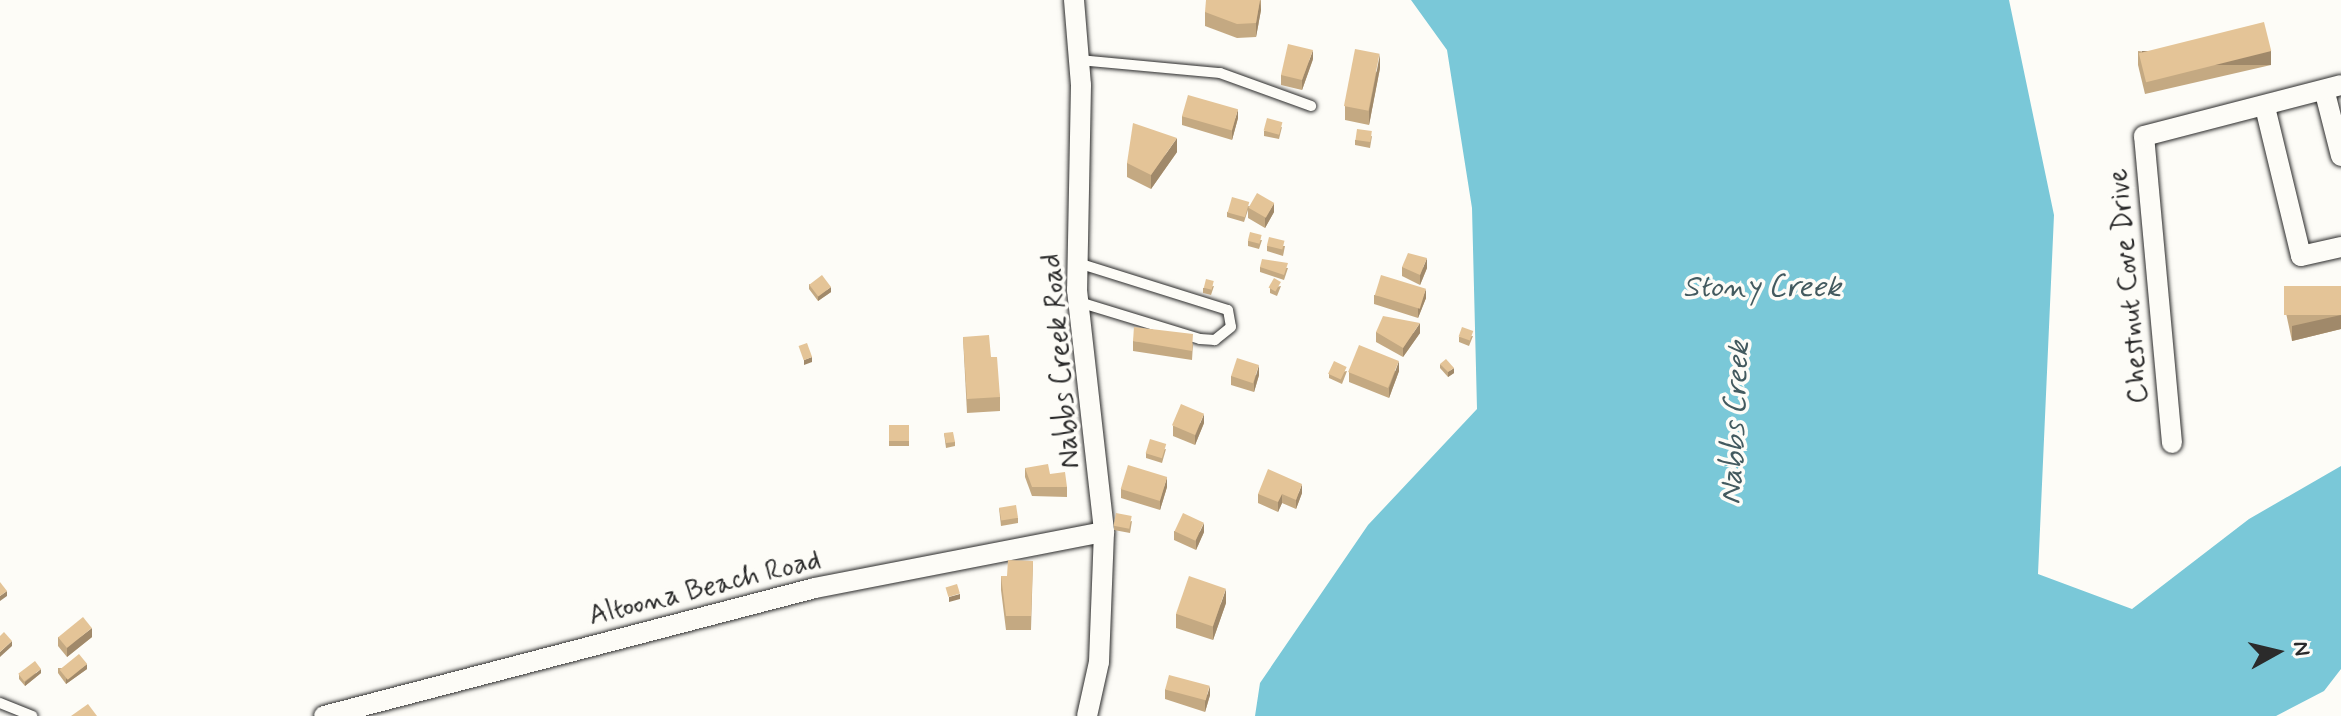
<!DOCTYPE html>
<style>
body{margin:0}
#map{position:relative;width:2341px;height:716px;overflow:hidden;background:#fdfcf7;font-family:Mynerve,sans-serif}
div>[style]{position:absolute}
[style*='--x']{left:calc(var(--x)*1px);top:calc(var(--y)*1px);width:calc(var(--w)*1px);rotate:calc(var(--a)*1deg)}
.water>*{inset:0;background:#7ac8d8}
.roads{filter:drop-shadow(0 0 2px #2b2b2b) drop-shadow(0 0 2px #2b2b2b)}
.lane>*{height:10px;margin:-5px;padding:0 5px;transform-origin:5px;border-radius:5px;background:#fdfcf7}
.street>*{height:20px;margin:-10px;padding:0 10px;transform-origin:10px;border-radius:10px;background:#fdfcf7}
.wall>*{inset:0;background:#c4a982;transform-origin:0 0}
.shaded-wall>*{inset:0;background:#a0896a;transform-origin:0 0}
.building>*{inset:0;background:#e4c497;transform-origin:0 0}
span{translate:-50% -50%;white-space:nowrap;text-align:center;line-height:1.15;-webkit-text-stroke:7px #fdfcf7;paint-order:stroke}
.street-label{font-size:28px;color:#2b2b2b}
.water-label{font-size:30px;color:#435a5f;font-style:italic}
.north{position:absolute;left:2237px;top:612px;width:80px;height:80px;-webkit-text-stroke:6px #fdfcf7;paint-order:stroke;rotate:82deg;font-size:22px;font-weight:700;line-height:32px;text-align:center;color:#2b2b2b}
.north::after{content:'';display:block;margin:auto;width:28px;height:36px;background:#2b2b2b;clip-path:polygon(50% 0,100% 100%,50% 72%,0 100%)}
</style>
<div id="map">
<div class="water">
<i style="clip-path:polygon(1411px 0,2009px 0,2054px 215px,2038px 574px,2132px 609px,2249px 519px,2341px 466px,2341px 669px,2324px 691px,2276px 716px,1255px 716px,1260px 683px,1368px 525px,1477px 409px,1472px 208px,1447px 50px)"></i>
</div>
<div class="roads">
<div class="lane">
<i style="--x:1079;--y:60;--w:142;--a:5.3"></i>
<i style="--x:1220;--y:73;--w:97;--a:19.9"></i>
<i style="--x:1078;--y:263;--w:157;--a:17.4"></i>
<i style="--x:1228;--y:310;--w:17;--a:80"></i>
<i style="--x:1231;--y:327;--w:21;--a:141"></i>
<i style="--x:1215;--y:340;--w:15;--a:-176"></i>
<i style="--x:1200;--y:339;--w:127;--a:-163"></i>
<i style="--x:0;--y:703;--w:35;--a:22"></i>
</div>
<div class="street">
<i style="--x:1074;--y:0;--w:85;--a:85.3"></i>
<i style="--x:1081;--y:85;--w:205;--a:91.1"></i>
<i style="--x:1077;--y:290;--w:244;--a:83.6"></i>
<i style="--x:1104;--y:532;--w:130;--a:92.2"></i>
<i style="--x:1099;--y:662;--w:55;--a:102.5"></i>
<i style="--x:2325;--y:93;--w:65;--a:75.7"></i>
<i style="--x:2265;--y:107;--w:153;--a:76.4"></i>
<i style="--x:2301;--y:256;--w:41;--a:-12.7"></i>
<i style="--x:2172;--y:443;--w:308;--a:-95.2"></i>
<i style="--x:2144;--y:136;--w:203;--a:-14.5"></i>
<i style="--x:324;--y:716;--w:507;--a:-14.61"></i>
<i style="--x:815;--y:588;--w:294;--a:-11"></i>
</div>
</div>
<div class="wall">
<i style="clip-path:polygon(1261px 0,1261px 10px,1256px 37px,1237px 38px,1205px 26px,1205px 12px)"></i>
<i style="clip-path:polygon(2138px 51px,2271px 65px,2145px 94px,2138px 65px)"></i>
<i style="clip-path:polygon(1313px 59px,1302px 90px,1281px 85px,1281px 75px)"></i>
<i style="clip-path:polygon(1380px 68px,1369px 125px,1345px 120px,1345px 106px)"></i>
<i style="clip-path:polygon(1182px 116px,1238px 118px,1232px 140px,1182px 125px)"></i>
<i style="clip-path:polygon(1282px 127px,1279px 139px,1264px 136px,1264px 131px)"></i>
<i style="clip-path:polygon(1372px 136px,1370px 148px,1355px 145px,1355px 140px)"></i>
<i style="clip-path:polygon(1177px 152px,1151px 189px,1127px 177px,1127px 163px)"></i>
<i style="clip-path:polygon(1249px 206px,1274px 212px,1265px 228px,1248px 218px,1248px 210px,1244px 222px,1227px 217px,1227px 212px)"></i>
<i style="clip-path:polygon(1262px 240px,1259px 249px,1248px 246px,1248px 241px)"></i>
<i style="clip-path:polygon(1267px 246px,1285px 246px,1283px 256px,1267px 251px)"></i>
<i style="clip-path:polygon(1260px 267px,1288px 268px,1284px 280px,1260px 272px)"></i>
<i style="clip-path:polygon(1402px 267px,1427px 268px,1420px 285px,1402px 276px)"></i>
<i style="clip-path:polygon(809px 284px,831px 292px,818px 301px,809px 289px)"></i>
<i style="clip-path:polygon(1214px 286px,1211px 295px,1203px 293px,1203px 288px)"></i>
<i style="clip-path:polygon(1281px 286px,1277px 296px,1270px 293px,1270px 288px)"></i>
<i style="clip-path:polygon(2341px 286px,2341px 329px,2292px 341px,2286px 313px,2286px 299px)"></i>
<i style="clip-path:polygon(1374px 295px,1426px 298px,1418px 318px,1374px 304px)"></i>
<i style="clip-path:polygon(1376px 332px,1420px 333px,1403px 357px,1376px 342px)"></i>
<i style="clip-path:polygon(1473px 336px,1469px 346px,1459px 342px,1459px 337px)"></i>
<i style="clip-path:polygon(963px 337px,991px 357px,1000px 397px,1000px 411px,967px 413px)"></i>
<i style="clip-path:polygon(1133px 341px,1193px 344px,1192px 360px,1133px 351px)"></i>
<i style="clip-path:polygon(1440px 364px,1454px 373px,1448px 377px,1440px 368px)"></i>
<i style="clip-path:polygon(1347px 371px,1342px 384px,1329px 378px,1329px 374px)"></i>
<i style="clip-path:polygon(1399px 371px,1389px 398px,1349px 382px,1349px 372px)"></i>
<i style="clip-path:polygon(1259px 375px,1254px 392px,1231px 385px,1231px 376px)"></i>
<i style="clip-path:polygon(1204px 423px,1195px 445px,1173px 436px,1173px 426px)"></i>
<i style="left:889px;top:425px;width:20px;height:21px"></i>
<i style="clip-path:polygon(944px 433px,955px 442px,955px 446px,946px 448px)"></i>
<i style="clip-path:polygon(1166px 449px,1162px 463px,1146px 458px,1146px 453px)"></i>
<i style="clip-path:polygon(1025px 468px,1050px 474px,1067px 487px,1067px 497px,1032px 496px,1025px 477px)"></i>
<i style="clip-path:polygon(1167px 487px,1160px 510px,1121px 498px,1121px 489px)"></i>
<i style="clip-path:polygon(1302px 493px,1296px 509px,1282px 503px,1278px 512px,1258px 503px,1258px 494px)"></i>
<i style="clip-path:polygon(999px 508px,1018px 518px,1018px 523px,1001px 526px)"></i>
<i style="clip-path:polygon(1132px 521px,1130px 533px,1114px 530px,1114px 526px)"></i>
<i style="clip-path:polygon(1174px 531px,1204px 532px,1196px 550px,1174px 540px)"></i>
<i style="clip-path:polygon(1033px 561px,1031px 630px,1006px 630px,1001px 590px,1001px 576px,1007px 576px)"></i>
<i style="clip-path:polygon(1226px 603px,1213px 640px,1176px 628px,1176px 614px)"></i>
<i style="clip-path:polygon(58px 637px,92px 637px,67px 657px,58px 646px)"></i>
<i style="clip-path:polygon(58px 668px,87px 669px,66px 684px,58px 673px)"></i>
<i style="clip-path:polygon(41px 673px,25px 686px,19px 679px,19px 674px)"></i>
<i style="clip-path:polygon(1165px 689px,1210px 695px,1205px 712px,1165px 699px)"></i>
</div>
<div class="shaded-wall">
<i style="clip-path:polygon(1260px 0,1261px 10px,1256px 37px,1256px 23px)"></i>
<i style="clip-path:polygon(1313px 50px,1313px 59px,1302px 90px,1302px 80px)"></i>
<i style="left:2271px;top:51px;width:14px;height:129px;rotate:90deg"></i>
<i style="clip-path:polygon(1380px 54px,1380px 68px,1369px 125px,1369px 111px)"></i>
<i style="clip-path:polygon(1238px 109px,1238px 118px,1232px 140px,1232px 130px)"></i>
<i style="clip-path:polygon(1177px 138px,1177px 152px,1151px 189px,1151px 175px)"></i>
<i style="clip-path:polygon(1274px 203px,1274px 212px,1265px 228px,1265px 218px)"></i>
<i style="clip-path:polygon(1427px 258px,1427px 268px,1420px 285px,1420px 275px)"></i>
<i style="clip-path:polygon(831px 287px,831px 292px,818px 301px,818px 296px)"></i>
<i style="clip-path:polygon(1426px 289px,1426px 298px,1418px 318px,1418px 309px)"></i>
<i style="clip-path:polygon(2341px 315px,2341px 329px,2292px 341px,2292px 326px)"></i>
<i style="clip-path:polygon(1420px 323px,1420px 333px,1403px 357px,1403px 348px)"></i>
<i style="clip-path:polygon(812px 357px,812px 362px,804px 365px,804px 360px)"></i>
<i style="clip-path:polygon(1399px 361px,1399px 371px,1389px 398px,1389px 388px)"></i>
<i style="clip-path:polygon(1259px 365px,1259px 375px,1254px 392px,1254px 382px)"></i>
<i style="clip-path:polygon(1454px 368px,1454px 373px,1448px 377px,1448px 372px)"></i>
<i style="clip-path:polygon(1204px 414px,1204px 423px,1195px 445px,1195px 436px)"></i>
<i style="clip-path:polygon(1167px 477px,1167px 487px,1160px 510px,1160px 500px)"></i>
<i style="clip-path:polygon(1302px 484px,1302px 493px,1296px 509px,1296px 500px)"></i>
<i style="clip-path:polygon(1282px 494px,1282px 503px,1278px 512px,1278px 502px)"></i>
<i style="clip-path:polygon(1204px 523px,1204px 532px,1196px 550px,1196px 540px)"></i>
<i style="clip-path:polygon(1226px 589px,1226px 603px,1213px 640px,1213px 626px)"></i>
<i style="clip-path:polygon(7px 591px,7px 596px,0 601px,0 596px)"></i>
<i style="clip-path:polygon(960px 594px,960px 599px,949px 602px,949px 597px)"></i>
<i style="clip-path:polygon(92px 628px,92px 637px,67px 657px,67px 647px)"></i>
<i style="clip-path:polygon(12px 641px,12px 646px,0 657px,0 652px)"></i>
<i style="clip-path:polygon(87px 664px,87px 669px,66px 684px,66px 679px)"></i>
<i style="clip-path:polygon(41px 669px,41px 673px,25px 686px,25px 682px)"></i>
<i style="clip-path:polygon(1210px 686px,1210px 695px,1205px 712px,1205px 702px)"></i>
</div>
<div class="building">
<i style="clip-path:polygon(1206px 0,1260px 0,1256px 23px,1237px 24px,1205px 12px)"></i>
<i style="left:2264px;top:22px;width:30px;height:129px;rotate:76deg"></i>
<i style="clip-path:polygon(1288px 44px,1313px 50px,1302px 80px,1281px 75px)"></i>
<i style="left:1355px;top:49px;width:25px;height:58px;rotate:11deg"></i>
<i style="left:1188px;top:95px;width:52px;height:22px;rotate:16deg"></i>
<i style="left:1267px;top:118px;width:16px;height:13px;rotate:15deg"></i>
<i style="clip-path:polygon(1133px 123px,1177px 138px,1151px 175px,1127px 163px)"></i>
<i style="left:1357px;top:129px;width:15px;height:11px;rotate:8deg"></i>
<i style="left:1257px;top:193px;width:20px;height:17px;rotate:30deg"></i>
<i style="left:1232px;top:197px;width:18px;height:16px;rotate:16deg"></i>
<i style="left:1250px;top:232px;width:12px;height:9px;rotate:14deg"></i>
<i style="left:1269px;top:237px;width:16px;height:9px;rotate:14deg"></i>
<i style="clip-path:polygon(1408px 253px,1427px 258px,1420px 275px,1402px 267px)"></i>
<i style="clip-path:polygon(1262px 259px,1288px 263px,1284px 275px,1260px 267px)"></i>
<i style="left:822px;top:275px;width:15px;height:16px;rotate:53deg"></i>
<i style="left:1381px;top:275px;width:47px;height:21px;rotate:17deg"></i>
<i style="left:1274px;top:278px;width:8px;height:11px;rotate:30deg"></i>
<i style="left:1206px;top:279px;width:8px;height:9px;rotate:14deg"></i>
<i style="left:2341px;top:286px;width:29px;height:57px;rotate:90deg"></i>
<i style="clip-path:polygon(1383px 316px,1420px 323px,1403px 348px,1376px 332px)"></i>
<i style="clip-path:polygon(1134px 327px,1193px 334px,1192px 351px,1133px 341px)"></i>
<i style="left:1462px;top:327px;width:12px;height:10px;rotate:20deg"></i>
<i style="clip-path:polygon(989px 335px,991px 357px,997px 357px,1000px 397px,967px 399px,963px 337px)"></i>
<i style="left:807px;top:343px;width:15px;height:9px;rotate:70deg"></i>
<i style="left:1359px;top:345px;width:43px;height:29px;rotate:22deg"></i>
<i style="left:1237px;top:358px;width:23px;height:19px;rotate:18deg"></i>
<i style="clip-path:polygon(1446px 359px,1454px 368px,1448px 372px,1440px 364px)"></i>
<i style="left:1334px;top:361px;width:14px;height:14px;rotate:25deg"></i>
<i style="left:1181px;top:404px;width:25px;height:23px;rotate:23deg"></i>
<i style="left:889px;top:425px;width:20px;height:16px"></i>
<i style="clip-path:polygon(953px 432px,955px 442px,946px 443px,944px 433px)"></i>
<i style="left:1150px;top:439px;width:17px;height:15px;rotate:17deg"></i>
<i style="clip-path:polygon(1048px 464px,1050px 474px,1065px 472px,1067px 487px,1032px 487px,1025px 468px)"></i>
<i style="left:1128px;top:465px;width:41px;height:25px;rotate:17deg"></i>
<i style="clip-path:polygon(1268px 469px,1302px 484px,1296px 500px,1282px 494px,1278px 502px,1258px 494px)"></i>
<i style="left:1016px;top:505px;width:13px;height:17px;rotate:81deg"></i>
<i style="left:1116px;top:513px;width:16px;height:13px;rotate:11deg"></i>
<i style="left:1183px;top:513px;width:23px;height:20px;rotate:25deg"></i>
<i style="clip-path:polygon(1008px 560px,1033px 561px,1031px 616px,1006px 616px,1001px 576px,1007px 576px)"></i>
<i style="left:1189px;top:576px;width:39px;height:40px;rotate:19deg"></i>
<i style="clip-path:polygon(0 582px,7px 591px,0 596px)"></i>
<i style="left:957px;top:584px;width:10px;height:12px;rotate:73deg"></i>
<i style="left:83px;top:617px;width:14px;height:32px;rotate:51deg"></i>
<i style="clip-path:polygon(4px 632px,12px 641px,0 652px,0 636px)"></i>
<i style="left:79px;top:654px;width:13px;height:25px;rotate:51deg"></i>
<i style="left:35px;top:661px;width:10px;height:21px;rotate:53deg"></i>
<i style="left:1169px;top:675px;width:42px;height:15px;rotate:15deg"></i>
<i style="clip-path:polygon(88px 704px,97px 716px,71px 716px)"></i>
</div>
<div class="street-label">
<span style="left:2130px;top:286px;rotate:-95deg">Chestnut Cove Drive</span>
<span style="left:1062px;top:361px;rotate:-95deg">Nabbs Creek Road</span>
<span style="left:705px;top:589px;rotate:-14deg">Altoona Beach Road</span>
</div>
<div class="water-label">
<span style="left:1762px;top:288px">Stony Creek</span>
<span style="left:1736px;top:423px;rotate:-87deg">Nabbs Creek</span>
</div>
<div class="north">N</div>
</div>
